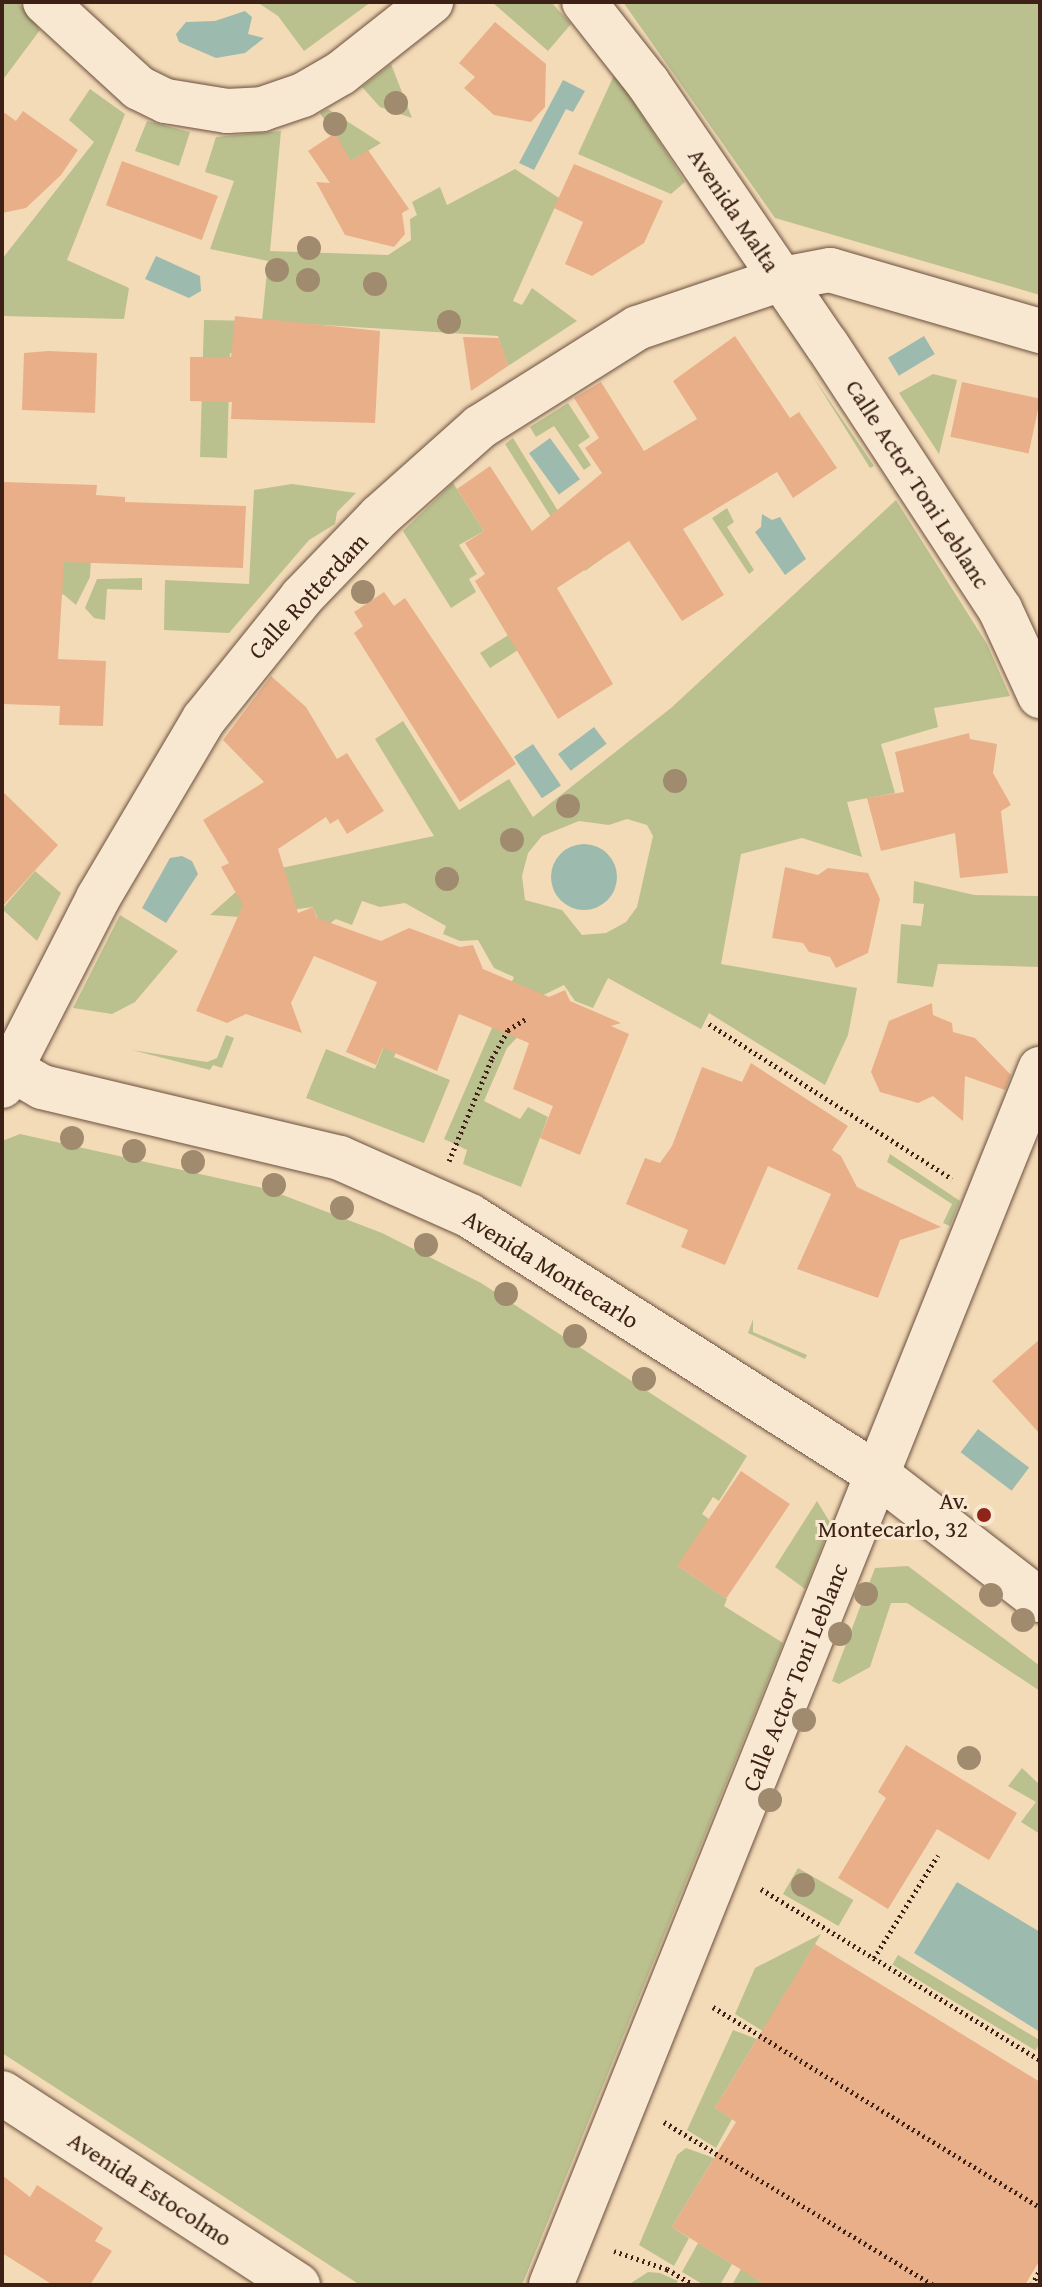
<!DOCTYPE html>
<style>
body{margin:0}
#map{position:relative;width:1042px;height:2287px;overflow:hidden;background:#f4dbb8;font-family:"Gentium Book Plus",serif}
div>[style]{position:absolute}
[style*='--x']{left:calc(var(--x)*1px);top:calc(var(--y)*1px);width:calc(var(--w)*1px);rotate:calc(var(--a)*1deg)}
.green>*{inset:0;background:#bbc08f;transform-origin:0 0}
.water>*{inset:0;background:#9cbbae;transform-origin:0 0}
.round{border-radius:50%}
.building>*{inset:0;background:#e9af89;transform-origin:0 0}
.path>*{height:5px;margin-top:-2.5px;transform-origin:0;background:repeating-linear-gradient(90deg,#3d2116 0 2px,transparent 0 6px)}
.roads{filter:drop-shadow(0 0 2px #6b503e) drop-shadow(0 0 2px #6b503e)}
.minor>*{height:44px;margin:-22px;padding:0 22px;transform-origin:22px;border-radius:22px;background:#f8e8d1}
.trees>*{width:24px;height:24px;margin:-12px;border-radius:50%;background:#a08b6f}
.dots>*{width:22px;height:22px;translate:-50% -50%;box-sizing:border-box;border:4px solid #f8e8d1;border-radius:50%}
span{translate:-50% -50%;white-space:nowrap;text-align:center;line-height:1.15;-webkit-text-stroke:6px #f8e8d1;paint-order:stroke}
.street-label{font-size:24px;color:#3d2116}
.poi-label{font-size:24px;color:#3d2116}
.right{translate:-100% -50%;text-align:right}
.frame{position:absolute;inset:0;border:4px solid #3d2116;pointer-events:none}
</style>
<div id="map">
<div class="green">
<i style="clip-path:polygon(2px 2px,18px 2px,40px 30px,2px 81px)"></i>
<i style="clip-path:polygon(257px 2px,371px 2px,304px 51px,278px 16px)"></i>
<i style="clip-path:polygon(492px 2px,551px 2px,571px 24px,548px 51px)"></i>
<i style="clip-path:polygon(623px 2px,1040px 2px,1040px 295px,775px 218px)"></i>
<i style="clip-path:polygon(391px 64px,412px 118px,380px 107px,362px 87px)"></i>
<i style="clip-path:polygon(615px 73px,685px 182px,671px 194px,578px 154px)"></i>
<i style="clip-path:polygon(90px 89px,125px 114px,67px 260px,129px 288px,124px 319px,2px 316px,2px 259px,94px 142px,69px 120px)"></i>
<i style="clip-path:polygon(328px 109px,381px 143px,351px 161px,320px 113px)"></i>
<i style="clip-path:polygon(147px 121px,190px 132px,179px 166px,135px 151px)"></i>
<i style="clip-path:polygon(281px 131px,270px 251px,388px 255px,411px 240px,410px 219px,417px 215px,412px 202px,440px 187px,447px 205px,515px 169px,559px 198px,513px 301px,522px 305px,532px 288px,577px 321px,508px 366px,498px 336px,307px 324px,275px 354px,230px 353px,227px 458px,200px 457px,204px 320px,262px 321px,268px 261px,210px 249px,234px 181px,205px 172px,216px 137px)"></i>
<i style="clip-path:polygon(933px 374px,957px 380px,939px 454px,899px 393px)"></i>
<i style="clip-path:polygon(812px 375px,874px 466px,870px 468px)"></i>
<i style="clip-path:polygon(568px 403px,590px 437px,578px 445px,591px 465px,584px 470px,554px 426px,536px 437px,530px 427px)"></i>
<i style="clip-path:polygon(513px 438px,558px 511px,603px 558px,585px 571px,505px 444px)"></i>
<i style="clip-path:polygon(453px 483px,484px 531px,459px 545px,477px 574px,469px 579px,476px 592px,451px 608px,403px 531px)"></i>
<i style="clip-path:polygon(292px 484px,356px 493px,337px 512px,335px 524px,309px 540px,229px 633px,164px 630px,165px 580px,249px 584px,254px 490px)"></i>
<i style="clip-path:polygon(evenodd,896px 500px,987px 644px,1010px 696px,934px 708px,938px 727px,881px 744px,895px 793px,847px 802px,862px 857px,802px 838px,741px 854px,721px 964px,857px 988px,848px 1035px,825px 1085px,709px 1013px,701px 1029px,608px 978px,593px 1008px,575px 1001px,564px 985px,531px 1001px,527px 1027px,507px 1048px,484px 1101px,520px 1119px,528px 1107px,548px 1117px,521px 1187px,463px 1164px,467px 1150px,444px 1139px,514px 977px,494px 968px,478px 940px,460px 941px,443px 934px,446px 926px,405px 903px,380px 907px,362px 901px,352px 925px,336px 919px,322px 929px,313px 907px,240px 917px,210px 915px,257px 873px,434px 836px,375px 739px,403px 721px,459px 810px,509px 779px,533px 817px,671px 708px,896px 500px,627px 819px,647px 825px,653px 836px,637px 907px,626px 922px,606px 933px,582px 935px,562px 910px,525px 900px,522px 876px,528px 853px,542px 836px,579px 821px,609px 825px,627px 819px)"></i>
<i style="clip-path:polygon(727px 508px,734px 522px,727px 527px,754px 570px,749px 574px,712px 518px)"></i>
<i style="clip-path:polygon(92px 537px,90px 577px,76px 605px,63px 594px,32px 625px,19px 570px)"></i>
<i style="clip-path:polygon(142px 578px,142px 590px,107px 589px,105px 620px,94px 618px,85px 608px,97px 579px)"></i>
<i style="clip-path:polygon(534px 619px,518px 650px,490px 668px,480px 653px)"></i>
<i style="clip-path:polygon(35px 871px,61px 893px,37px 941px,2px 909px)"></i>
<i style="clip-path:polygon(914px 881px,974px 895px,1040px 896px,1040px 967px,938px 964px,933px 987px,897px 983px,901px 924px,921px 926px,924px 904px,913px 903px)"></i>
<i style="clip-path:polygon(120px 915px,178px 951px,135px 1002px,112px 1014px,73px 1008px)"></i>
<i style="clip-path:polygon(226px 1035px,234px 1038px,222px 1068px,213px 1065px,210px 1070px,132px 1050px,207px 1062px,217px 1058px)"></i>
<i style="clip-path:polygon(402px 1035px,394px 1057px,450px 1080px,424px 1143px,306px 1098px,326px 1049px,375px 1069px,387px 1039px)"></i>
<i style="clip-path:polygon(20px 1134px,267px 1189px,382px 1233px,481px 1283px,747px 1456px,719px 1501px,713px 1497px,702px 1514px,709px 1519px,678px 1566px,727px 1599px,724px 1606px,783px 1643px,522px 2285px,360px 2285px,2px 2053px,2px 1141px)"></i>
<i style="clip-path:polygon(890px 1154px,960px 1201px,950px 1226px,943px 1223px,952px 1204px,887px 1162px)"></i>
<i style="clip-path:polygon(753px 1319px,753px 1332px,807px 1355px,805px 1359px,748px 1333px)"></i>
<i style="clip-path:polygon(817px 1501px,831px 1524px,805px 1589px,775px 1567px)"></i>
<i style="clip-path:polygon(908px 1566px,1040px 1666px,1040px 1691px,907px 1603px,891px 1603px,870px 1667px,839px 1684px,832px 1681px,875px 1568px)"></i>
<i style="clip-path:polygon(1022px 1768px,1040px 1785px,1040px 1834px,1021px 1822px,1036px 1802px,1008px 1786px)"></i>
<i style="left:798px;top:1868px;width:64px;height:30px;rotate:30deg"></i>
<i style="clip-path:polygon(821px 1934px,780px 2003px,781px 2042px,735px 2014px,755px 1968px)"></i>
<i style="left:898px;top:1955px;width:167px;height:11px;rotate:31deg"></i>
<i style="clip-path:polygon(733px 2030px,757px 2039px,715px 2108px,732px 2119px,716px 2148px,687px 2130px)"></i>
<i style="clip-path:polygon(686px 2148px,714px 2158px,672px 2227px,689px 2238px,674px 2266px,639px 2245px,677px 2155px)"></i>
<i style="clip-path:polygon(698px 2243px,732px 2264px,720px 2285px,704px 2285px,682px 2272px)"></i>
<i style="clip-path:polygon(741px 2269px,766px 2285px,732px 2285px)"></i>
<i style="clip-path:polygon(648px 2272px,660px 2273px,678px 2281px,675px 2285px,628px 2285px)"></i>
</div>
<div class="water">
<i style="clip-path:polygon(245px 11px,252px 17px,248px 34px,264px 38px,245px 53px,216px 58px,179px 42px,176px 34px,186px 22px,215px 21px)"></i>
<i style="clip-path:polygon(563px 80px,585px 91px,573px 112px,566px 109px,534px 170px,519px 163px)"></i>
<i style="clip-path:polygon(156px 256px,200px 276px,201px 291px,189px 298px,145px 279px)"></i>
<i style="left:924px;top:336px;width:21px;height:42px;rotate:59deg"></i>
<i style="left:550px;top:438px;width:51px;height:26px;rotate:54deg"></i>
<i style="clip-path:polygon(762px 514px,772px 520px,780px 517px,806px 559px,785px 575px,755px 532px,761px 527px)"></i>
<i style="left:594px;top:727px;width:21px;height:45px;rotate:53deg"></i>
<i style="left:533px;top:744px;width:50px;height:23px;rotate:56deg"></i>
<i class="round" style="left:551px;top:844px;width:66px;height:66px"></i>
<i style="clip-path:polygon(182px 856px,192px 861px,198px 874px,166px 923px,142px 908px,170px 858px)"></i>
<i style="left:978px;top:1429px;width:64px;height:29px;rotate:37deg"></i>
<i style="clip-path:polygon(957px 1882px,1040px 1932px,1040px 2032px,914px 1953px)"></i>
</div>
<div class="building">
<i style="clip-path:polygon(495px 22px,546px 64px,545px 107px,531px 122px,494px 115px,464px 88px,475px 77px,459px 63px)"></i>
<i style="clip-path:polygon(2px 111px,16px 121px,23px 111px,78px 150px,61px 175px,26px 208px,2px 213px)"></i>
<i style="clip-path:polygon(335px 133px,351px 161px,368px 150px,409px 209px,402px 213px,405px 234px,394px 247px,345px 235px,316px 182px,330px 183px,308px 151px)"></i>
<i style="left:122px;top:161px;width:102px;height:47px;rotate:20deg"></i>
<i style="clip-path:polygon(574px 164px,663px 201px,644px 243px,592px 276px,565px 264px,583px 222px,554px 208px)"></i>
<i style="clip-path:polygon(235px 316px,380px 331px,375px 423px,231px 419px,232px 402px,190px 401px,190px 357px,231px 357px)"></i>
<i style="clip-path:polygon(735px 336px,790px 418px,799px 412px,837px 468px,793px 498px,777px 472px,683px 529px,724px 595px,682px 621px,629px 541px,557px 588px,613px 684px,558px 719px,475px 581px,485px 574px,465px 543px,484px 531px,457px 489px,490px 466px,532px 531px,602px 473px,585px 448px,599px 438px,574px 398px,601px 382px,644px 451px,697px 419px,673px 381px)"></i>
<i style="clip-path:polygon(463px 337px,499px 338px,508px 366px,471px 391px)"></i>
<i style="clip-path:polygon(48px 351px,97px 353px,95px 413px,22px 410px,24px 353px)"></i>
<i style="left:962px;top:382px;width:80px;height:56px;rotate:12deg"></i>
<i style="clip-path:polygon(2px 482px,97px 485px,96px 495px,125px 497px,125px 502px,246px 506px,243px 568px,64px 562px,58px 659px,106px 661px,103px 726px,59px 725px,60px 706px,2px 704px)"></i>
<i style="clip-path:polygon(384px 592px,394px 606px,405px 598px,516px 764px,460px 802px,354px 633px,363px 626px,354px 612px)"></i>
<i style="clip-path:polygon(271px 676px,306px 707px,337px 759px,347px 753px,384px 811px,347px 834px,338px 819px,330px 824px,326px 817px,278px 849px,298px 913px,313px 907px,317px 918px,381px 941px,409px 928px,460px 947px,473px 945px,483px 969px,549px 997px,565px 990px,570px 1001px,621px 1023px,611px 1026px,629px 1034px,580px 1155px,540px 1138px,553px 1106px,513px 1089px,529px 1043px,459px 1014px,437px 1071px,383px 1048px,376px 1065px,346px 1052px,377px 982px,314px 956px,291px 1003px,302px 1033px,246px 1014px,227px 1023px,196px 1011px,243px 905px,221px 867px,229px 863px,203px 820px,264px 782px,223px 740px)"></i>
<i style="clip-path:polygon(969px 733px,970px 739px,997px 744px,993px 773px,1011px 805px,1001px 811px,1008px 873px,960px 878px,955px 833px,881px 851px,867px 798px,904px 792px,895px 752px)"></i>
<i style="clip-path:polygon(2px 791px,58px 845px,2px 907px)"></i>
<i style="clip-path:polygon(785px 867px,818px 875px,828px 868px,868px 873px,880px 899px,868px 953px,836px 968px,830px 957px,809px 952px,803px 943px,772px 938px)"></i>
<i style="clip-path:polygon(932px 1003px,933px 1015px,952px 1023px,953px 1032px,975px 1038px,1011px 1075px,1005px 1090px,965px 1076px,963px 1121px,933px 1096px,918px 1103px,880px 1092px,871px 1072px,889px 1021px)"></i>
<i style="clip-path:polygon(751px 1063px,848px 1126px,832px 1150px,841px 1156px,857px 1187px,941px 1227px,900px 1240px,878px 1298px,797px 1269px,831px 1194px,768px 1166px,725px 1265px,681px 1247px,688px 1230px,626px 1204px,645px 1158px,660px 1163px,672px 1146px,702px 1067px,742px 1082px)"></i>
<i style="clip-path:polygon(1040px 1339px,1040px 1434px,992px 1381px)"></i>
<i style="left:741px;top:1471px;width:59px;height:114px;rotate:34deg"></i>
<i style="clip-path:polygon(906px 1745px,1017px 1813px,989px 1860px,937px 1829px,888px 1909px,838px 1878px,886px 1798px,878px 1792px)"></i>
<i style="clip-path:polygon(815px 1944px,1040px 2082px,1040px 2260px,1025px 2285px,766px 2285px,672px 2227px,736px 2122px,715px 2108px)"></i>
<i style="clip-path:polygon(2px 2175px,30px 2197px,37px 2185px,103px 2228px,95px 2241px,112px 2251px,90px 2285px,53px 2285px,2px 2253px)"></i>
</div>
<div class="path">
<i style="--x:709;--y:1024;--w:288;--a:32.5"></i>
<i style="--x:449;--y:1161;--w:112;--a:-67.3"></i>
<i style="--x:492;--y:1058;--w:32;--a:-60"></i>
<i style="--x:508;--y:1030;--w:22;--a:-32"></i>
<i style="--x:761;--y:1889;--w:327;--a:31.5"></i>
<i style="--x:874;--y:1958;--w:121;--a:-58.1"></i>
<i style="--x:713;--y:2007;--w:383;--a:31.5"></i>
<i style="--x:664;--y:2122;--w:315;--a:31.2"></i>
<i style="--x:614;--y:2251;--w:56;--a:18.8"></i>
<i style="--x:667;--y:2269;--w:31;--a:31"></i>
<i style="--x:1032;--y:2285;--w:17;--a:-62"></i>
</div>
<div class="roads">
<div class="minor">
<i style="--x:45;--y:2;--w:127;--a:42.5"></i>
<i style="--x:139;--y:88;--w:30;--a:26"></i>
<i style="--x:166;--y:101;--w:62;--a:9.3"></i>
<i style="--x:227;--y:111;--w:35;--a:-3"></i>
<i style="--x:262;--y:109;--w:43;--a:-18.9"></i>
<i style="--x:303;--y:95;--w:44;--a:-30.1"></i>
<i style="--x:341;--y:73;--w:115;--a:-38.3"></i>
<i style="--x:584;--y:2;--w:103;--a:51.7"></i>
<i style="--x:648;--y:83;--w:317;--a:55.7"></i>
<i style="--x:827;--y:345;--w:316;--a:56.8"></i>
<i style="--x:1000;--y:609;--w:96;--a:65.3"></i>
<i style="--x:2;--y:1064;--w:46;--a:29.9"></i>
<i style="--x:42;--y:1087;--w:306;--a:13.4"></i>
<i style="--x:340;--y:1158;--w:142;--a:24"></i>
<i style="--x:470;--y:1216;--w:483;--a:32.4"></i>
<i style="--x:878;--y:1475;--w:205;--a:37.7"></i>
<i style="--x:2;--y:1086;--w:211;--a:-62.9"></i>
<i style="--x:98;--y:898;--w:208;--a:-59.4"></i>
<i style="--x:204;--y:719;--w:156;--a:-51.2"></i>
<i style="--x:302;--y:597;--w:112;--a:-46.1"></i>
<i style="--x:380;--y:516;--w:134;--a:-41.7"></i>
<i style="--x:480;--y:427;--w:186;--a:-32.2"></i>
<i style="--x:637;--y:328;--w:153;--a:-18.7"></i>
<i style="--x:782;--y:279;--w:49;--a:-10.6"></i>
<i style="--x:830;--y:270;--w:219;--a:16.2"></i>
<i style="--x:2;--y:2093;--w:353;--a:33"></i>
<i style="--x:551;--y:2285;--w:1311;--a:-68.09"></i>
</div>
</div>
<div class="trees">
<i style="left:396px;top:103px"></i>
<i style="left:335px;top:124px"></i>
<i style="left:309px;top:248px"></i>
<i style="left:277px;top:270px"></i>
<i style="left:308px;top:280px"></i>
<i style="left:375px;top:284px"></i>
<i style="left:449px;top:322px"></i>
<i style="left:363px;top:592px"></i>
<i style="left:675px;top:781px"></i>
<i style="left:568px;top:806px"></i>
<i style="left:512px;top:840px"></i>
<i style="left:447px;top:879px"></i>
<i style="left:72px;top:1138px"></i>
<i style="left:134px;top:1151px"></i>
<i style="left:193px;top:1162px"></i>
<i style="left:274px;top:1185px"></i>
<i style="left:342px;top:1208px"></i>
<i style="left:426px;top:1245px"></i>
<i style="left:506px;top:1294px"></i>
<i style="left:575px;top:1336px"></i>
<i style="left:644px;top:1379px"></i>
<i style="left:866px;top:1594px"></i>
<i style="left:991px;top:1595px"></i>
<i style="left:1023px;top:1620px"></i>
<i style="left:840px;top:1634px"></i>
<i style="left:804px;top:1720px"></i>
<i style="left:969px;top:1758px"></i>
<i style="left:770px;top:1800px"></i>
<i style="left:803px;top:1885px"></i>
</div>
<div class="dots">
<i style="left:984px;top:1515px;background:#8f2418"></i>
</div>
<div class="street-label">
<span style="left:734px;top:210px;rotate:56deg">Avenida Malta</span>
<span style="left:918px;top:484px;rotate:57deg">Calle Actor Toni Leblanc</span>
<span style="left:308px;top:596px;rotate:-47deg">Calle Rotterdam</span>
<span style="left:551px;top:1269px;rotate:32deg">Avenida Montecarlo</span>
<span style="left:795px;top:1677px;rotate:-68deg">Calle Actor Toni Leblanc</span>
<span style="left:150px;top:2189px;rotate:33deg">Avenida Estocolmo</span>
</div>
<div class="poi-label">
<span class="right" style="left:968px;top:1515px">Av.<br>Montecarlo, 32</span>
</div>
<div class="frame"></div>
</div>
